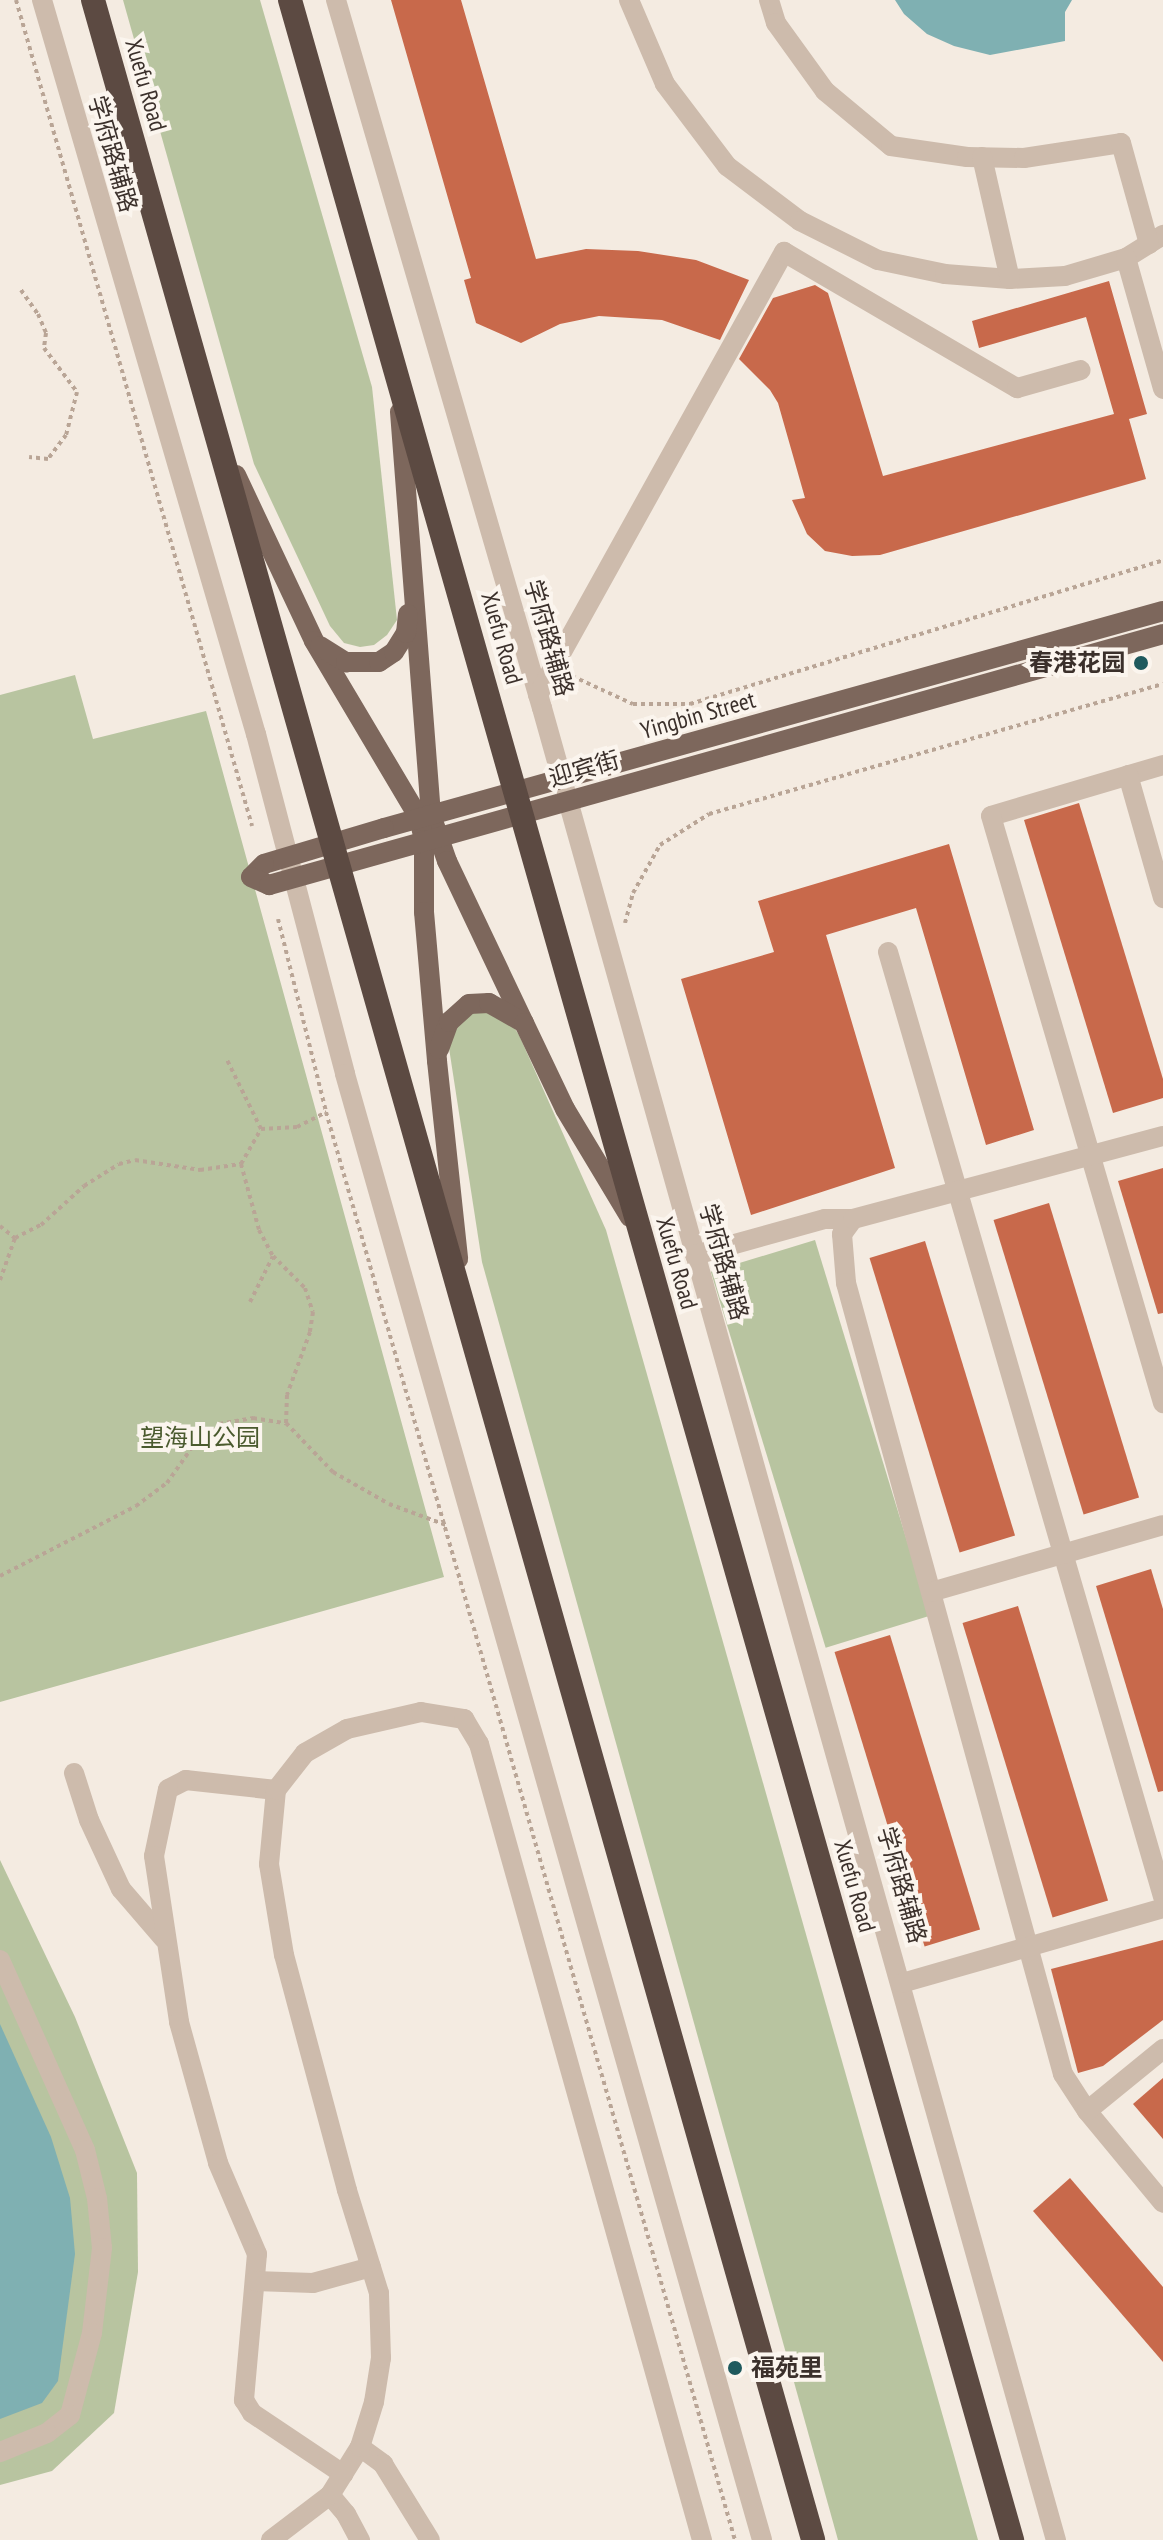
<!DOCTYPE html>
<meta charset="utf-8">
<style>
body{margin:0}
#map{position:relative;width:1163px;height:2540px;overflow:hidden;background:#f4ebe1;font-family:"PT Sans Narrow","Noto Sans SC",sans-serif}
div>[style]{position:absolute}
[style*='--x']{left:calc(var(--x)*1px);top:calc(var(--y)*1px);width:calc(var(--w)*1px);rotate:calc(var(--a)*1deg)}
.green>*{inset:0;background:#b8c4a0;transform-origin:0 0}
.water>*{inset:0;background:#7fb0b2}
.building>*{inset:0;background:#c8694b;transform-origin:0 0}
.path>*{height:4px;margin-top:-2px;transform-origin:0;background:repeating-linear-gradient(90deg,#b9a596 0 4px,transparent 0 8px)}
.minor>*{height:20px;margin:-10px;padding:0 10px;transform-origin:10px;border-radius:10px;background:#cdbbac}
.major>*{height:20px;margin:-10px;padding:0 10px;transform-origin:10px;border-radius:10px;background:#7d675c}
.highway>*{height:24px;margin:-12px;padding:0 12px;transform-origin:12px;border-radius:12px;background:#5c4a42}
.dots>*{width:22px;height:22px;translate:-50% -50%;box-sizing:border-box;border:4px solid #fbf5ee;border-radius:50%}
span{translate:-50% -50%;white-space:nowrap;text-align:center;line-height:1.15;-webkit-text-stroke:8px #fbf5ee;paint-order:stroke}
.street-label{font-size:24px;color:#3b302b}
.poi-label{font-size:24px;color:#3b302b;font-weight:700}
.right{translate:-100% -50%;text-align:right}
.left{translate:0 -50%;text-align:left}
.park-label{font-size:24px;color:#4a5a2e}
</style>
<div id="map">
<div class="green">
<i style="clip-path:polygon(123px 0,260px 0,372px 387px,397px 620px,387px 635px,374px 645px,360px 647px,344px 643px,330px 626px,254px 464px)"></i>
<i style="clip-path:polygon(75px 675px,93px 739px,206px 711px,444px 1577px,0 1702px,0 695px)"></i>
<i style="clip-path:polygon(491px 1011px,508px 1018px,519px 1035px,606px 1230px,978px 2540px,838px 2540px,482px 1262px,449px 1048px,459px 1022px,473px 1012px)"></i>
<i style="left:815px;top:1240px;width:393px;height:109px;rotate:73deg"></i>
<i style="clip-path:polygon(0 1860px,75px 2017px,137px 2173px,138px 2272px,114px 2413px,52px 2471px,0 2485px)"></i>
</div>
<div class="water">
<i style="clip-path:polygon(895px 0,1072px 0,1065px 12px,1065px 41px,990px 55px,954px 46px,927px 34px,904px 14px)"></i>
<i style="clip-path:polygon(0 2024px,51px 2137px,70px 2198px,75px 2254px,58px 2381px,42px 2403px,0 2419px)"></i>
</div>
<div class="building">
<i style="clip-path:polygon(391px 0,461px 0,536px 259px,586px 249px,638px 251px,696px 260px,749px 280px,720px 340px,662px 320px,599px 316px,560px 324px,521px 343px,476px 323px,464px 280px,471px 278px)"></i>
<i style="clip-path:polygon(1109px 281px,1147px 414px,1129px 419px,1146px 479px,880px 555px,852px 556px,825px 551px,807px 534px,792px 500px,805px 498px,778px 403px,770px 390px,739px 359px,773px 298px,815px 285px,828px 293px,883px 476px,1114px 414px,1086px 317px,979px 348px,972px 321px)"></i>
<i style="clip-path:polygon(1079px 803px,1163px 1079px,1163px 1098px,1113px 1113px,1024px 820px)"></i>
<i style="clip-path:polygon(949px 844px,1034px 1130px,986px 1145px,916px 908px,826px 935px,895px 1168px,751px 1215px,681px 979px,774px 952px,758px 901px)"></i>
<i style="clip-path:polygon(1163px 1168px,1163px 1313px,1158px 1314px,1118px 1181px)"></i>
<i style="left:1049px;top:1203px;width:308px;height:58px;rotate:73deg"></i>
<i style="left:925px;top:1241px;width:308px;height:58px;rotate:73deg"></i>
<i style="clip-path:polygon(1151px 1569px,1163px 1609px,1163px 1791px,1158px 1792px,1096px 1586px)"></i>
<i style="left:1018px;top:1606px;width:308px;height:58px;rotate:73deg"></i>
<i style="left:890px;top:1635px;width:308px;height:58px;rotate:73deg"></i>
<i style="clip-path:polygon(1163px 1940px,1163px 2020px,1103px 2066px,1078px 2073px,1051px 1969px)"></i>
<i style="clip-path:polygon(1163px 2078px,1163px 2139px,1133px 2104px)"></i>
<i style="clip-path:polygon(1070px 2178px,1163px 2287px,1163px 2362px,1033px 2211px)"></i>
</div>
<div class="path">
<i style="--x:16;--y:0;--w:859;--a:74.05"></i>
<i style="--x:21;--y:290;--w:29;--a:55"></i>
<i style="--x:38;--y:314;--w:21;--a:67"></i>
<i style="--x:46;--y:333;--w:15;--a:98"></i>
<i style="--x:44;--y:348;--w:55;--a:53.1"></i>
<i style="--x:77;--y:392;--w:44;--a:104.3"></i>
<i style="--x:66;--y:435;--w:30;--a:127"></i>
<i style="--x:48;--y:459;--w:19;--a:-174"></i>
<i style="--x:572;--y:676;--w:67;--a:24.7"></i>
<i style="--x:633;--y:704;--w:57;--a:0"></i>
<i style="--x:690;--y:704;--w:494;--a:-16.9"></i>
<i style="--x:278;--y:919;--w:199;--a:76"></i>
<i style="--x:326;--y:1112;--w:1485;--a:74.02"></i>
<i style="--x:625;--y:923;--w:31;--a:-75"></i>
<i style="--x:633;--y:893;--w:55;--a:-60.6"></i>
<i style="--x:660;--y:845;--w:58;--a:-32.3"></i>
<i style="--x:709;--y:814;--w:472;--a:-16"></i>
<i style="--x:261;--y:1129;--w:36;--a:-3"></i>
<i style="--x:297;--y:1127;--w:33;--a:-27"></i>
<i style="--x:241;--y:1164;--w:68;--a:74.7"></i>
<i style="--x:259;--y:1230;--w:30;--a:62"></i>
<i style="--x:273;--y:1256;--w:45;--a:45"></i>
<i style="--x:305;--y:1288;--w:25;--a:72"></i>
<i style="--x:313;--y:1312;--w:20;--a:99"></i>
<i style="--x:310;--y:1332;--w:67;--a:110.1"></i>
<i style="--x:287;--y:1395;--w:28;--a:92"></i>
<i style="--x:0;--y:1226;--w:19;--a:39"></i>
<i style="--x:0;--y:1280;--w:45;--a:-70.3"></i>
<i style="--x:15;--y:1238;--w:29;--a:-27"></i>
<i style="--x:41;--y:1225;--w:58;--a:-42.2"></i>
<i style="--x:84;--y:1186;--w:41;--a:-32.2"></i>
<i style="--x:119;--y:1164;--w:16;--a:-14"></i>
<i style="--x:135;--y:1160;--w:66;--a:8.7"></i>
<i style="--x:200;--y:1170;--w:41;--a:-8.3"></i>
<i style="--x:241;--y:1164;--w:40;--a:-60.3"></i>
<i style="--x:261;--y:1129;--w:79;--a:-116.2"></i>
<i style="--x:250;--y:1302;--w:51;--a:-63.4"></i>
<i style="--x:0;--y:1576;--w:153;--a:-27.2"></i>
<i style="--x:136;--y:1506;--w:39;--a:-37"></i>
<i style="--x:167;--y:1483;--w:45;--a:-54.9"></i>
<i style="--x:193;--y:1446;--w:34;--a:-40"></i>
<i style="--x:219;--y:1424;--w:35;--a:-10"></i>
<i style="--x:253;--y:1418;--w:33;--a:9"></i>
<i style="--x:286;--y:1423;--w:68;--a:46.2"></i>
<i style="--x:333;--y:1472;--w:64;--a:29.7"></i>
<i style="--x:389;--y:1504;--w:61;--a:20.2"></i>
</div>
<div class="minor">
<i style="--x:42;--y:0;--w:765;--a:73.75"></i>
<i style="--x:256;--y:734;--w:351;--a:75.3"></i>
<i style="--x:345;--y:1074;--w:1524;--a:74.12"></i>
<i style="--x:336;--y:0;--w:737;--a:73.78"></i>
<i style="--x:542;--y:708;--w:1903;--a:74.33"></i>
<i style="--x:629;--y:0;--w:91;--a:66.8"></i>
<i style="--x:665;--y:84;--w:103;--a:52.9"></i>
<i style="--x:727;--y:166;--w:91;--a:37"></i>
<i style="--x:800;--y:221;--w:87;--a:26.6"></i>
<i style="--x:878;--y:260;--w:68;--a:11.8"></i>
<i style="--x:945;--y:274;--w:65;--a:4.4"></i>
<i style="--x:1010;--y:279;--w:55;--a:-3.1"></i>
<i style="--x:1065;--y:276;--w:64;--a:-16.4"></i>
<i style="--x:1126;--y:258;--w:44;--a:-31.9"></i>
<i style="--x:769;--y:0;--w:24;--a:73"></i>
<i style="--x:776;--y:23;--w:84;--a:54.2"></i>
<i style="--x:825;--y:91;--w:86;--a:39.8"></i>
<i style="--x:891;--y:146;--w:77;--a:8.2"></i>
<i style="--x:967;--y:157;--w:57;--a:1"></i>
<i style="--x:1024;--y:158;--w:98;--a:-8.8"></i>
<i style="--x:1121;--y:143;--w:105;--a:74.5"></i>
<i style="--x:982;--y:157;--w:125;--a:77.1"></i>
<i style="--x:1126;--y:258;--w:136;--a:74.2"></i>
<i style="--x:538;--y:695;--w:507;--a:-60.96"></i>
<i style="--x:784;--y:252;--w:270;--a:30.3"></i>
<i style="--x:1017;--y:388;--w:66;--a:-15.7"></i>
<i style="--x:1163;--y:765;--w:179;--a:163.5"></i>
<i style="--x:991;--y:816;--w:612;--a:73.67"></i>
<i style="--x:1128;--y:775;--w:128;--a:74.1"></i>
<i style="--x:888;--y:952;--w:984;--a:73.77"></i>
<i style="--x:853;--y:1219;--w:19;--a:126"></i>
<i style="--x:842;--y:1234;--w:49;--a:85.3"></i>
<i style="--x:846;--y:1283;--w:820;--a:74.66"></i>
<i style="--x:1063;--y:2074;--w:44;--a:57"></i>
<i style="--x:1087;--y:2111;--w:119;--a:50.4"></i>
<i style="--x:695;--y:1255;--w:135;--a:-15.5"></i>
<i style="--x:825;--y:1219;--w:28;--a:0"></i>
<i style="--x:853;--y:1219;--w:321;--a:-15"></i>
<i style="--x:931;--y:1592;--w:241;--a:-16.1"></i>
<i style="--x:74;--y:1773;--w:49;--a:72.3"></i>
<i style="--x:89;--y:1820;--w:76;--a:65.1"></i>
<i style="--x:121;--y:1889;--w:66;--a:49.3"></i>
<i style="--x:276;--y:1790;--w:91;--a:-173.7"></i>
<i style="--x:186;--y:1780;--w:20;--a:153"></i>
<i style="--x:168;--y:1789;--w:68;--a:101.8"></i>
<i style="--x:154;--y:1856;--w:168;--a:81.4"></i>
<i style="--x:179;--y:2022;--w:146;--a:74.5"></i>
<i style="--x:218;--y:2163;--w:99;--a:66.8"></i>
<i style="--x:257;--y:2254;--w:147;--a:95.1"></i>
<i style="--x:244;--y:2400;--w:15;--a:58"></i>
<i style="--x:252;--y:2413;--w:110;--a:33.8"></i>
<i style="--x:0;--y:1960;--w:208;--a:65.9"></i>
<i style="--x:85;--y:2150;--w:49;--a:76"></i>
<i style="--x:97;--y:2198;--w:50;--a:84.3"></i>
<i style="--x:102;--y:2248;--w:86;--a:96.7"></i>
<i style="--x:92;--y:2333;--w:85;--a:105"></i>
<i style="--x:70;--y:2415;--w:29;--a:142"></i>
<i style="--x:47;--y:2433;--w:51;--a:158"></i>
<i style="--x:902;--y:1983;--w:272;--a:-16"></i>
<i style="--x:1087;--y:2111;--w:98;--a:-39.2"></i>
<i style="--x:255;--y:2281;--w:58;--a:2"></i>
<i style="--x:313;--y:2283;--w:60;--a:-15.4"></i>
<i style="--x:360;--y:2447;--w:29;--a:36"></i>
<i style="--x:383;--y:2464;--w:89;--a:58.3"></i>
<i style="--x:330;--y:2495;--w:25;--a:50"></i>
<i style="--x:346;--y:2514;--w:30;--a:62"></i>
<i style="--x:271;--y:2540;--w:74;--a:-37.3"></i>
<i style="--x:330;--y:2495;--w:57;--a:-58"></i>
<i style="--x:360;--y:2447;--w:47;--a:-72.7"></i>
<i style="--x:374;--y:2402;--w:45;--a:-81"></i>
<i style="--x:381;--y:2358;--w:65;--a:-91.8"></i>
<i style="--x:379;--y:2293;--w:108;--a:-107.3"></i>
<i style="--x:347;--y:2190;--w:243;--a:-105"></i>
<i style="--x:284;--y:1955;--w:92;--a:-99.4"></i>
<i style="--x:269;--y:1864;--w:74;--a:-84.6"></i>
<i style="--x:276;--y:1790;--w:47;--a:-51.9"></i>
<i style="--x:305;--y:1753;--w:48;--a:-29.7"></i>
<i style="--x:347;--y:1729;--w:76;--a:-12.9"></i>
<i style="--x:421;--y:1712;--w:44;--a:9.2"></i>
<i style="--x:464;--y:1719;--w:29;--a:59"></i>
<i style="--x:479;--y:1744;--w:827;--a:74.35"></i>
</div>
<div class="major">
<i style="--x:400;--y:412;--w:404;--a:85.6"></i>
<i style="--x:431;--y:815;--w:49;--a:70.8"></i>
<i style="--x:447;--y:861;--w:179;--a:64.6"></i>
<i style="--x:236;--y:475;--w:183;--a:64.8"></i>
<i style="--x:314;--y:641;--w:206;--a:59.3"></i>
<i style="--x:419;--y:818;--w:23;--a:77"></i>
<i style="--x:424;--y:840;--w:72;--a:90"></i>
<i style="--x:424;--y:912;--w:150;--a:85"></i>
<i style="--x:437;--y:1061;--w:199;--a:83.9"></i>
<i style="--x:1163;--y:611;--w:809;--a:164.43"></i>
<i style="--x:384;--y:828;--w:125;--a:163.3"></i>
<i style="--x:264;--y:864;--w:18;--a:135"></i>
<i style="--x:251;--y:877;--w:20;--a:24"></i>
<i style="--x:269;--y:885;--w:929;--a:-15.68"></i>
<i style="--x:320;--y:646;--w:31;--a:32"></i>
<i style="--x:346;--y:662;--w:33;--a:0"></i>
<i style="--x:379;--y:662;--w:18;--a:-34"></i>
<i style="--x:394;--y:652;--w:22;--a:-58"></i>
<i style="--x:406;--y:633;--w:19;--a:-84"></i>
<i style="--x:439;--y:1049;--w:29;--a:-70"></i>
<i style="--x:449;--y:1022;--w:27;--a:-42"></i>
<i style="--x:469;--y:1004;--w:20;--a:-3"></i>
<i style="--x:489;--y:1003;--w:40;--a:29.7"></i>
<i style="--x:524;--y:1023;--w:95;--a:64.5"></i>
<i style="--x:565;--y:1109;--w:126;--a:59"></i>
</div>
<div class="highway">
<i style="--x:93;--y:0;--w:2640;--a:74.17"></i>
<i style="--x:290;--y:0;--w:2641;--a:74.13"></i>
</div>
<div class="dots">
<i style="left:1141px;top:663px;background:#1f5a5e"></i>
<i style="left:735px;top:2368px;background:#1f5a5e"></i>
</div>
<div class="street-label">
<span style="left:146px;top:85px;rotate:74deg">Xuefu Road</span>
<span style="left:113px;top:154px;rotate:74deg">学府路辅路</span>
<span style="left:502px;top:638px;rotate:74deg">Xuefu Road</span>
<span style="left:549px;top:638px;rotate:74deg">学府路辅路</span>
<span style="left:698px;top:715px;rotate:-16deg">Yingbin Street</span>
<span style="left:584px;top:769px;rotate:-16deg">迎宾街</span>
<span style="left:724px;top:1262px;rotate:74deg">学府路辅路</span>
<span style="left:677px;top:1263px;rotate:74deg">Xuefu Road</span>
<span style="left:902px;top:1885px;rotate:74deg">学府路辅路</span>
<span style="left:855px;top:1886px;rotate:74deg">Xuefu Road</span>
</div>
<div class="poi-label">
<span class="right" style="left:1125px;top:663px">春港花园</span>
<span class="left" style="left:751px;top:2368px">福苑里</span>
</div>
<div class="park-label">
<span style="left:200px;top:1438px">望海山公园</span>
</div>
</div>
